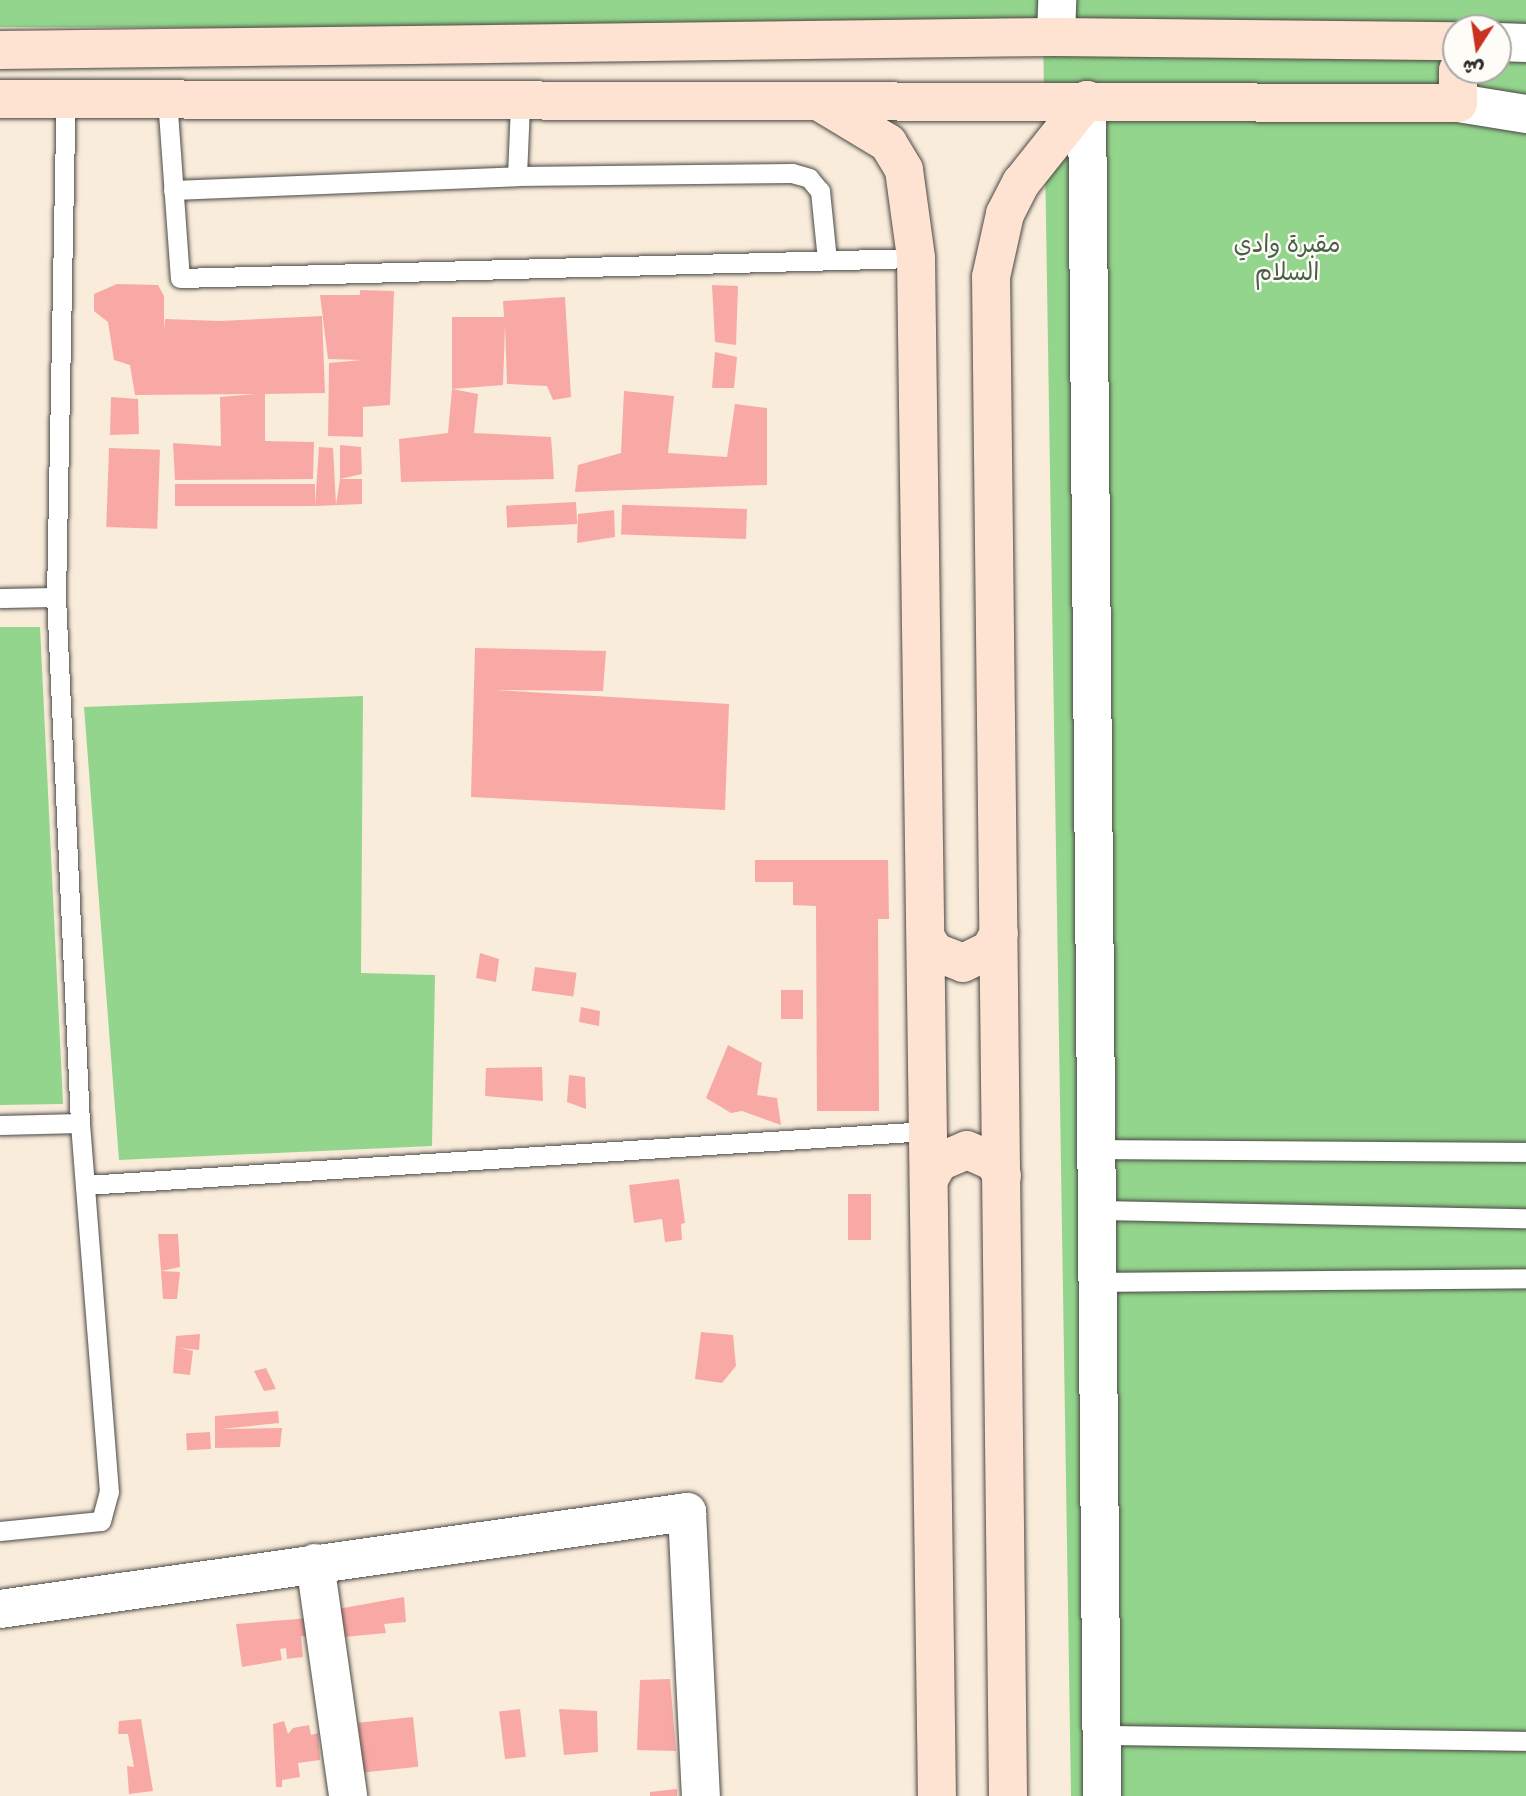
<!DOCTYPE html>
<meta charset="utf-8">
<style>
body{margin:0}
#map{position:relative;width:1526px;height:1796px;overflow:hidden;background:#f9ecdb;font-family:Sriracha,"Playpen Sans Arabic",sans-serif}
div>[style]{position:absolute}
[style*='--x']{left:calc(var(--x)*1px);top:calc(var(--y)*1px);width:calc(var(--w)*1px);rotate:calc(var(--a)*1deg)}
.green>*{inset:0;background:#93d58c}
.building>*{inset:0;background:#f8a9a6;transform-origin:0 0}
.roads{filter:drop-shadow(0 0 2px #4a4845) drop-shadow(0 0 2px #4a4845)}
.lane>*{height:19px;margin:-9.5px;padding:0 9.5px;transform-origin:9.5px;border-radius:9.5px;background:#fff}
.street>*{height:38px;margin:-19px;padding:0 19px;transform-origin:19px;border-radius:19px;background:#fff}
.secondary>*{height:38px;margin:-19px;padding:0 19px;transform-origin:19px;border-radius:19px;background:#fee3d2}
span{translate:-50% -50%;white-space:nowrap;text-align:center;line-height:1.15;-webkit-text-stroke:5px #fdfcf7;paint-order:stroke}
.park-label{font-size:24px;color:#4a5e48}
.north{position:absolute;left:1442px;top:14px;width:70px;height:70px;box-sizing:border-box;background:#fdfcf7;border:2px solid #a9a8a5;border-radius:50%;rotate:192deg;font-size:19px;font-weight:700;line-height:28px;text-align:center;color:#2b2b2b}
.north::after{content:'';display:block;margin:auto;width:24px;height:32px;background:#c8321e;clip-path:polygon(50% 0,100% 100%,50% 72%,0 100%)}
</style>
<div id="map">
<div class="green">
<i style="clip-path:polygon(evenodd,0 0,1526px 0,1526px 1796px,1071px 1796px,1043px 31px,0 27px,0 0,1456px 28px,1498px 28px,1498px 70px,1456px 70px,1456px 28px)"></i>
<i style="clip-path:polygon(0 627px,40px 627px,63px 1104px,0 1105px)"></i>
<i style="clip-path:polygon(363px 696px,361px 973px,435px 975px,432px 1146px,119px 1160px,84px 707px)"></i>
</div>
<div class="building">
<i style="clip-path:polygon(117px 284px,158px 285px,164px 296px,164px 330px,165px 319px,220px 321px,322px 316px,325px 393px,265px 394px,265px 441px,314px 442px,313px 479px,175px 480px,173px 443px,221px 446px,220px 397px,256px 394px,135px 395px,130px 365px,114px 360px,108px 322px,94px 311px,94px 294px)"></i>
<i style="clip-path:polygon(712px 285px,738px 286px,736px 345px,715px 342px)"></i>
<i style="clip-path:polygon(360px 290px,394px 291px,390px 405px,363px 407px,363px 437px,328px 436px,329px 363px,362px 360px,328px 359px,320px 295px,360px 295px)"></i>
<i style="clip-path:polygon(565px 297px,571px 397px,553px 400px,547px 386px,507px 384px,505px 325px,503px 385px,452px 389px,452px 317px,504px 317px,503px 301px)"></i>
<i style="clip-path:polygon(715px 352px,737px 357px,734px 388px,712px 388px)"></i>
<i style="clip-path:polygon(452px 389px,478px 394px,474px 433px,551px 437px,554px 479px,401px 482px,399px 439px,448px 433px)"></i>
<i style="clip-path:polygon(624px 391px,674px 396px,668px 453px,727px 457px,735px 404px,767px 408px,767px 485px,575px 492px,578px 465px,621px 453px)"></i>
<i style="clip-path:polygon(111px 397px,138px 399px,139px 434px,110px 435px)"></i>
<i style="clip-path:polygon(340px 445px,361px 447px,362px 474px,340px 479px)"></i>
<i style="clip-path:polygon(319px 447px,333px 448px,336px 505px,340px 479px,362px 479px,362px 504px,315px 506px)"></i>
<i style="left:109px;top:448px;width:51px;height:79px;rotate:2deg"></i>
<i style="left:315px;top:484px;width:22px;height:140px;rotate:90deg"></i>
<i style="left:576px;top:502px;width:22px;height:70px;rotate:87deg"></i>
<i style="left:747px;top:509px;width:30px;height:125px;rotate:92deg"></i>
<i style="clip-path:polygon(614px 510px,615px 537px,577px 543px,578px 514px)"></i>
<i style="clip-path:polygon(475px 648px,606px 651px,603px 691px,495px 690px,729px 704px,725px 810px,471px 797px)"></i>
<i style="clip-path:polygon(755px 860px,888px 860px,889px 919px,878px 919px,879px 1111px,817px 1111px,816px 906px,793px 905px,793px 882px,755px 882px)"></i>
<i style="clip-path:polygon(480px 953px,499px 959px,496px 982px,476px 978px)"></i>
<i style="left:535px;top:967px;width:42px;height:24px;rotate:8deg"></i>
<i style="left:781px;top:990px;width:22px;height:29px"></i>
<i style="clip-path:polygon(581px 1007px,600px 1011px,599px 1026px,579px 1022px)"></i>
<i style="clip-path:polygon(728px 1045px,762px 1063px,757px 1095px,777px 1098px,781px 1125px,742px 1111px,731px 1113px,706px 1098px)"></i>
<i style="clip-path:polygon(542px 1067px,543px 1101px,485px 1096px,486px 1068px)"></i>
<i style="clip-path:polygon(569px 1075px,585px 1077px,586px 1109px,567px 1102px)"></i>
<i style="clip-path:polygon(679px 1179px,685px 1223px,681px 1224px,682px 1240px,665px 1242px,662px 1219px,634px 1223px,629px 1185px)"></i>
<i style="left:848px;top:1194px;width:23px;height:46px"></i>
<i style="clip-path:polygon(158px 1234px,178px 1234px,180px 1267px,161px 1271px)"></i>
<i style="clip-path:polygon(161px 1271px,180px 1272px,177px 1299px,163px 1299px)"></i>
<i style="clip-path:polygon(701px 1332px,733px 1335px,736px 1366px,722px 1383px,695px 1379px)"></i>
<i style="clip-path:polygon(200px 1334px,199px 1350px,180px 1348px,193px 1351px,190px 1375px,173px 1373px,176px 1336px)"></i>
<i style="clip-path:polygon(266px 1368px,276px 1389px,264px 1391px,254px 1371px)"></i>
<i style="clip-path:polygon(278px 1411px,279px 1423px,221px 1429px,282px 1428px,280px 1447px,215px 1448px,215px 1416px)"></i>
<i style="left:210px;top:1432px;width:17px;height:24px;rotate:87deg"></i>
<i style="clip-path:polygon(404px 1597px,406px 1622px,384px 1624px,386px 1633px,344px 1637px,338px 1609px)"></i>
<i style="clip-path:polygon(310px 1618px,313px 1637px,301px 1636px,303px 1657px,287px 1659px,286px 1648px,280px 1649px,282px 1660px,242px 1667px,236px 1624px)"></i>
<i style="clip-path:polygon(670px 1679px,676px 1751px,637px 1750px,640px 1680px)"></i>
<i style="left:520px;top:1709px;width:48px;height:21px;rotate:83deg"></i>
<i style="clip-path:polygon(559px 1709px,597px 1711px,598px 1752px,564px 1755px)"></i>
<i style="left:413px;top:1717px;width:50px;height:55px;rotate:84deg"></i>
<i style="clip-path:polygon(141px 1719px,153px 1791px,129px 1794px,127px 1766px,134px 1767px,128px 1734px,118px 1734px,119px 1721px)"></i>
<i style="clip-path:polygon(284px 1721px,288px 1734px,293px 1728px,309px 1725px,311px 1735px,318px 1733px,320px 1760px,298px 1763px,300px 1777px,282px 1780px,282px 1787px,276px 1787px,273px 1724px)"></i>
<i style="clip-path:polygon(677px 1789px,677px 1796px,650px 1796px,650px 1792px)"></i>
</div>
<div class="roads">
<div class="lane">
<i style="--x:167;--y:98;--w:180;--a:85.9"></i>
<i style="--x:180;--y:278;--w:736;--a:-1.56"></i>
<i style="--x:517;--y:176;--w:73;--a:-87.6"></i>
<i style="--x:173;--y:190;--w:344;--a:-2.3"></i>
<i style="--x:517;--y:176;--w:275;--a:-0.6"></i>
<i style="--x:792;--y:173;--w:18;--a:16"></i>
<i style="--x:809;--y:178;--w:17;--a:50"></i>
<i style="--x:820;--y:191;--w:69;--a:84.2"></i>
<i style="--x:0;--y:598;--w:56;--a:-1"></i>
<i style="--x:56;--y:597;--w:499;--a:-88.9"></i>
<i style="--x:0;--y:1125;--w:80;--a:-1.4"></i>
<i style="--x:1096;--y:1149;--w:430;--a:0.4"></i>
<i style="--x:85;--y:1185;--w:845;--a:-3.67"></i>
<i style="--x:1097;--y:1210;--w:429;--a:1.1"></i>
<i style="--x:1097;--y:1282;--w:429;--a:-0.5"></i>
<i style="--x:0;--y:1531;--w:101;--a:-5.7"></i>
<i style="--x:101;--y:1521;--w:30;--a:-75"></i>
<i style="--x:109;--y:1492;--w:370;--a:-94.5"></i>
<i style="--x:80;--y:1123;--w:527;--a:-92.61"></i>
<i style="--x:1101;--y:1735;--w:425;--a:0.8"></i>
</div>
<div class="street">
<i style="--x:1056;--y:37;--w:37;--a:-88"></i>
<i style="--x:1498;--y:42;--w:28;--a:2"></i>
<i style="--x:1087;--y:100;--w:1696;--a:89.49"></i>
<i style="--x:1458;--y:103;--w:69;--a:9.2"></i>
<i style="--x:315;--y:1563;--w:235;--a:81.9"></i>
<i style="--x:0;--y:1609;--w:694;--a:-8.04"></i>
<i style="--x:687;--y:1512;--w:284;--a:87.2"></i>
</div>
<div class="secondary">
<i style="--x:0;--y:50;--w:1056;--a:-0.71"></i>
<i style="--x:1056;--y:37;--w:400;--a:0.6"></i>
<i style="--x:0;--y:99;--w:1458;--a:0.16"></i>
<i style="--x:1458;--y:103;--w:33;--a:-90"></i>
<i style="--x:823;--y:104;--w:76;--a:31"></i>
<i style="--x:888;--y:143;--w:31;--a:59"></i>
<i style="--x:904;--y:170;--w:89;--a:82.2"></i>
<i style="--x:916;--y:258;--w:1538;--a:89.22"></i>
<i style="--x:926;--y:938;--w:17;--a:57"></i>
<i style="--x:935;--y:952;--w:30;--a:21"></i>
<i style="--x:963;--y:963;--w:30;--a:-26"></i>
<i style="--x:990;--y:950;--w:19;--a:-62"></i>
<i style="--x:929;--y:1179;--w:20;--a:-60"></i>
<i style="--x:939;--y:1162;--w:30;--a:-23"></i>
<i style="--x:967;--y:1150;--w:30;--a:24"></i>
<i style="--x:994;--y:1162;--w:16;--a:60"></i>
<i style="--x:1008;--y:1796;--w:1519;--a:-90.64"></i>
<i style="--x:991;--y:277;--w:65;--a:-77.5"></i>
<i style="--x:1005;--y:214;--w:35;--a:-63"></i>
<i style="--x:1021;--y:183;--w:106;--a:-51.5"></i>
</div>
</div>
<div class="park-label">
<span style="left:1287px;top:259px">مقبرة وادي<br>السلام</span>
</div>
<div class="north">ش</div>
</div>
